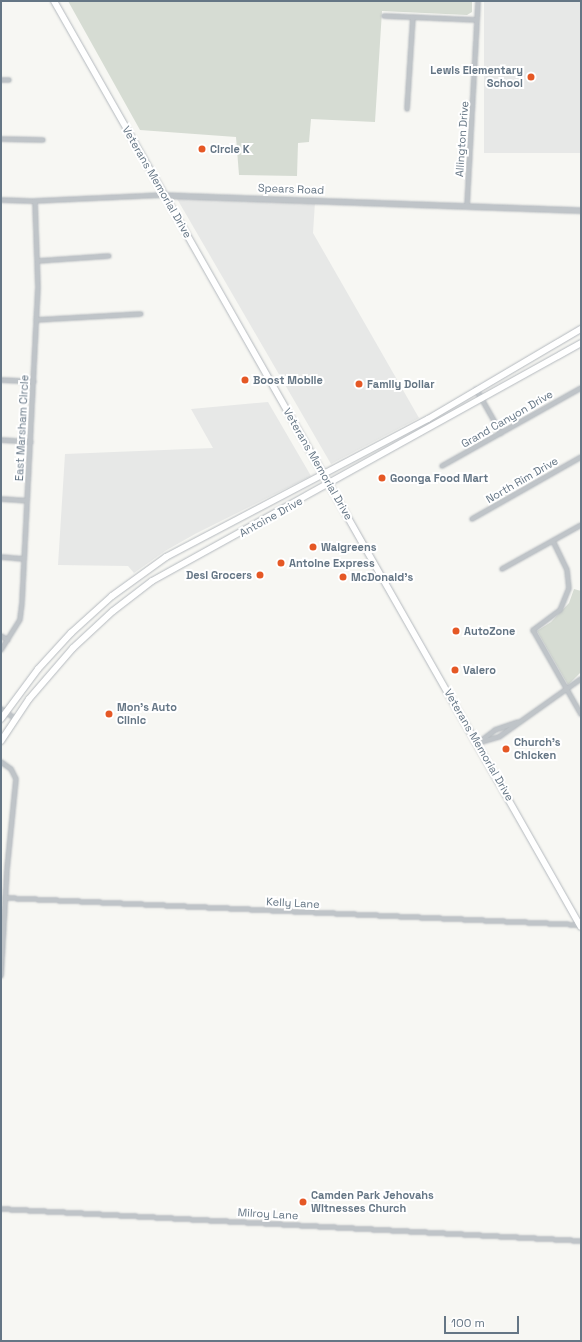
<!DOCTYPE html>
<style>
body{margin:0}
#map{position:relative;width:582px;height:1342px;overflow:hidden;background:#f7f7f3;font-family:"Space Grotesk",sans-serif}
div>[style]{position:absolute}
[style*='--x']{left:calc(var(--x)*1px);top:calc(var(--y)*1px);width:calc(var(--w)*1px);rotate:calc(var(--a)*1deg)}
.built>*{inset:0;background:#e7e8e7;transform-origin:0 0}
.green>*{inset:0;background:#d6dcd3}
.roads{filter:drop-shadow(0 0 1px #b4b9be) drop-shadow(0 0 1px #b4b9be)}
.minor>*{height:4px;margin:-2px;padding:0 2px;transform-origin:2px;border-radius:2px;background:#bfc4c8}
.tertiary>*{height:5px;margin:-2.5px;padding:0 2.5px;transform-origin:2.5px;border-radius:2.5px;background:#bfc4c8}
.secondary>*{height:6px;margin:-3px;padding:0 3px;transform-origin:3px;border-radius:3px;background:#fff}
.primary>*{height:6px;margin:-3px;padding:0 3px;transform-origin:3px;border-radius:3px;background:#fff}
.dots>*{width:11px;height:11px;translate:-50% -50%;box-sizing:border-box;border:2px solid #fff;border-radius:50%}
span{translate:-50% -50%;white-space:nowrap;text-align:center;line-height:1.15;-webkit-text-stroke:4px #fff;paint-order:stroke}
.poi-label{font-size:11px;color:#657685;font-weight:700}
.right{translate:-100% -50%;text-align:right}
.left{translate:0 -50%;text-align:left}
.street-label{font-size:11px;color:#657685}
.frame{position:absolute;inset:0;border:2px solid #657685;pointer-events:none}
.scale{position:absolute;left:444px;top:1316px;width:75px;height:18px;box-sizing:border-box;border:2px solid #657685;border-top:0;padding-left:5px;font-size:12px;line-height:14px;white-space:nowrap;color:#657685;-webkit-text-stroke:3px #fff;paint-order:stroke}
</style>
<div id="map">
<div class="built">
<i style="left:484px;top:1px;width:97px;height:152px"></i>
<i style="clip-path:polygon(176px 197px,315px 202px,313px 233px,419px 418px,331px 464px)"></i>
<i style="clip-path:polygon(268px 402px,311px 476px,195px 534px,165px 551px,134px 573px,128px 566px,58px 565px,65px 454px,213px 448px,191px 409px)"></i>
</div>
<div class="green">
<i style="clip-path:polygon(68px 1px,472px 1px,472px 12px,467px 15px,382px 11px,375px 122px,311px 119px,309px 142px,298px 143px,297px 176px,239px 175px,236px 137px,140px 130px)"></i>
<i style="clip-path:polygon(574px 589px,581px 591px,581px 672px,568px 685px,537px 631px,551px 622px,569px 603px)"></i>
</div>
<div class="roads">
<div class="minor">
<i style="--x:384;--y:16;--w:93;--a:2.5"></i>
<i style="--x:1;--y:80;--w:8;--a:0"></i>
<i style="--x:407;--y:109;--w:92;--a:-86.3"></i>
<i style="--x:1;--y:139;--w:42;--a:1.4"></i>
<i style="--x:1;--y:200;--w:34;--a:2"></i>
<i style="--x:35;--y:201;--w:129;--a:-2.7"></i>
<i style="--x:467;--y:206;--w:205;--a:-86.9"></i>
<i style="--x:38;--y:261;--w:71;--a:-4"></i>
<i style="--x:36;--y:320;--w:105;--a:-3.3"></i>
<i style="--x:1;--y:380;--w:33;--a:3"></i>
<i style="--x:476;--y:389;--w:51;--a:60.4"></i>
<i style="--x:1;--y:440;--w:30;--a:4"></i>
<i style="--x:442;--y:466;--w:159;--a:-29.3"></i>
<i style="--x:1;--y:499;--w:26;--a:4"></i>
<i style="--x:472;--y:519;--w:125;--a:-29.6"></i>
<i style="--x:553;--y:541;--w:32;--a:64"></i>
<i style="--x:567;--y:570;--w:18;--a:84"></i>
<i style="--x:569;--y:588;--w:24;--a:112"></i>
<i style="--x:560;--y:610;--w:34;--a:143"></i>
<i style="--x:533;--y:630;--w:97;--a:60.3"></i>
<i style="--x:1;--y:557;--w:23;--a:5"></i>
<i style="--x:502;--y:569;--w:90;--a:-29.1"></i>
<i style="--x:1;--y:636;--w:8;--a:30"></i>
<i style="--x:1;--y:650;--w:36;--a:-58"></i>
<i style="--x:20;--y:619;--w:17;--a:-83"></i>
<i style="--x:22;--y:602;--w:314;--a:-87.1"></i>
<i style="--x:38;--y:288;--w:87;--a:-92"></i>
<i style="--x:1;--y:709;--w:18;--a:34"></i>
<i style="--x:478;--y:743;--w:22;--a:-16"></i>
<i style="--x:499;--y:737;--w:100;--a:-35.3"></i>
<i style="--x:478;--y:743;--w:21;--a:-37"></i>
<i style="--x:495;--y:730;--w:24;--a:-19"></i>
<i style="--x:1;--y:762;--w:12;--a:35"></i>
<i style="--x:11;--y:769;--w:11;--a:63"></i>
<i style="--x:16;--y:779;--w:90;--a:95.7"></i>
<i style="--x:7;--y:869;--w:107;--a:93.2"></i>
<i style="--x:5;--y:898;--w:576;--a:2.69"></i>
<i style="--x:1;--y:1209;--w:581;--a:3.16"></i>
</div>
<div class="tertiary">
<i style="--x:164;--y:195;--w:417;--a:2.1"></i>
</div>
<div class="secondary">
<i style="--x:1;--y:719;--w:62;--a:-53.5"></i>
<i style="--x:38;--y:669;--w:49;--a:-47.5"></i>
<i style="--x:71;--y:633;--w:55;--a:-42.1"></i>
<i style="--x:112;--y:596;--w:67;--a:-35.8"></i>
<i style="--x:166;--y:557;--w:296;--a:-27.8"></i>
<i style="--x:428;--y:419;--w:178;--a:-30.5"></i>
<i style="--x:1;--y:741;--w:50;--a:-56.3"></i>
<i style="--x:29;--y:699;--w:67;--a:-49.2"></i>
<i style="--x:73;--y:648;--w:54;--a:-42.8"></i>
<i style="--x:113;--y:611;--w:49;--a:-37.6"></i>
<i style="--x:152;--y:581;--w:491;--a:-29"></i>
</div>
<div class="primary">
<i style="--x:54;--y:1;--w:1065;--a:60.36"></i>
</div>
</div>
<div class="dots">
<i style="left:531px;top:77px;background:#e55825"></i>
<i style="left:202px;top:149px;background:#e55825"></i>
<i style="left:245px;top:380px;background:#e55825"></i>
<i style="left:359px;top:384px;background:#e55825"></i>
<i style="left:382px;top:478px;background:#e55825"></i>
<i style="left:313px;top:547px;background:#e55825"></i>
<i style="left:281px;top:563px;background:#e55825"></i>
<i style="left:260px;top:575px;background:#e55825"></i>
<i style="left:343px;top:577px;background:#e55825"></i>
<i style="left:456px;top:631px;background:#e55825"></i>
<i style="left:455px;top:670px;background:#e55825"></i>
<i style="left:109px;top:714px;background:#e55825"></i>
<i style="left:506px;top:749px;background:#e55825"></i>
<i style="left:303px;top:1202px;background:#e55825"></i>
</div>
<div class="poi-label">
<span class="right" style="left:523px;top:77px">Lewis Elementary<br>School</span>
<span class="left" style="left:210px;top:149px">Circle K</span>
<span class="left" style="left:253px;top:380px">Boost Mobile</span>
<span class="left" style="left:367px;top:384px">Family Dollar</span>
<span class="left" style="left:390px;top:478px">Goonga Food Mart</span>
<span class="left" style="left:321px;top:547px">Walgreens</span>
<span class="left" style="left:289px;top:563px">Antoine Express</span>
<span class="right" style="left:252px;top:575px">Desi Grocers</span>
<span class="left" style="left:351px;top:577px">McDonald's</span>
<span class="left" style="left:464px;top:631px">AutoZone</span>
<span class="left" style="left:463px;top:670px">Valero</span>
<span class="left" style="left:117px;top:714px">Mon's Auto<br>Clinic</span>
<span class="left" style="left:514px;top:749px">Church's<br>Chicken</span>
<span class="left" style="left:311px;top:1202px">Camden Park Jehovahs<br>Witnesses Church</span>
</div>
<div class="street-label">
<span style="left:462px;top:139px;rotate:-86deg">Allington Drive</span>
<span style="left:157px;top:182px;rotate:60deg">Veterans Memorial Drive</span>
<span style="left:291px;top:189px;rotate:2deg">Spears Road</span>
<span style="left:507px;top:419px;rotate:-30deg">Grand Canyon Drive</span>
<span style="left:22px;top:428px;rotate:-87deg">East Marsham Circle</span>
<span style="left:318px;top:464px;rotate:60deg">Veterans Memorial Drive</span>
<span style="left:522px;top:480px;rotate:-30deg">North Rim Drive</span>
<span style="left:271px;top:517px;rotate:-29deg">Antoine Drive</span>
<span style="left:479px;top:745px;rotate:60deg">Veterans Memorial Drive</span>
<span style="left:293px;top:903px;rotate:3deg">Kelly Lane</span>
<span style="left:268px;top:1214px;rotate:3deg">Milroy Lane</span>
</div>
<div class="frame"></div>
<div class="scale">100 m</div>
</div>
